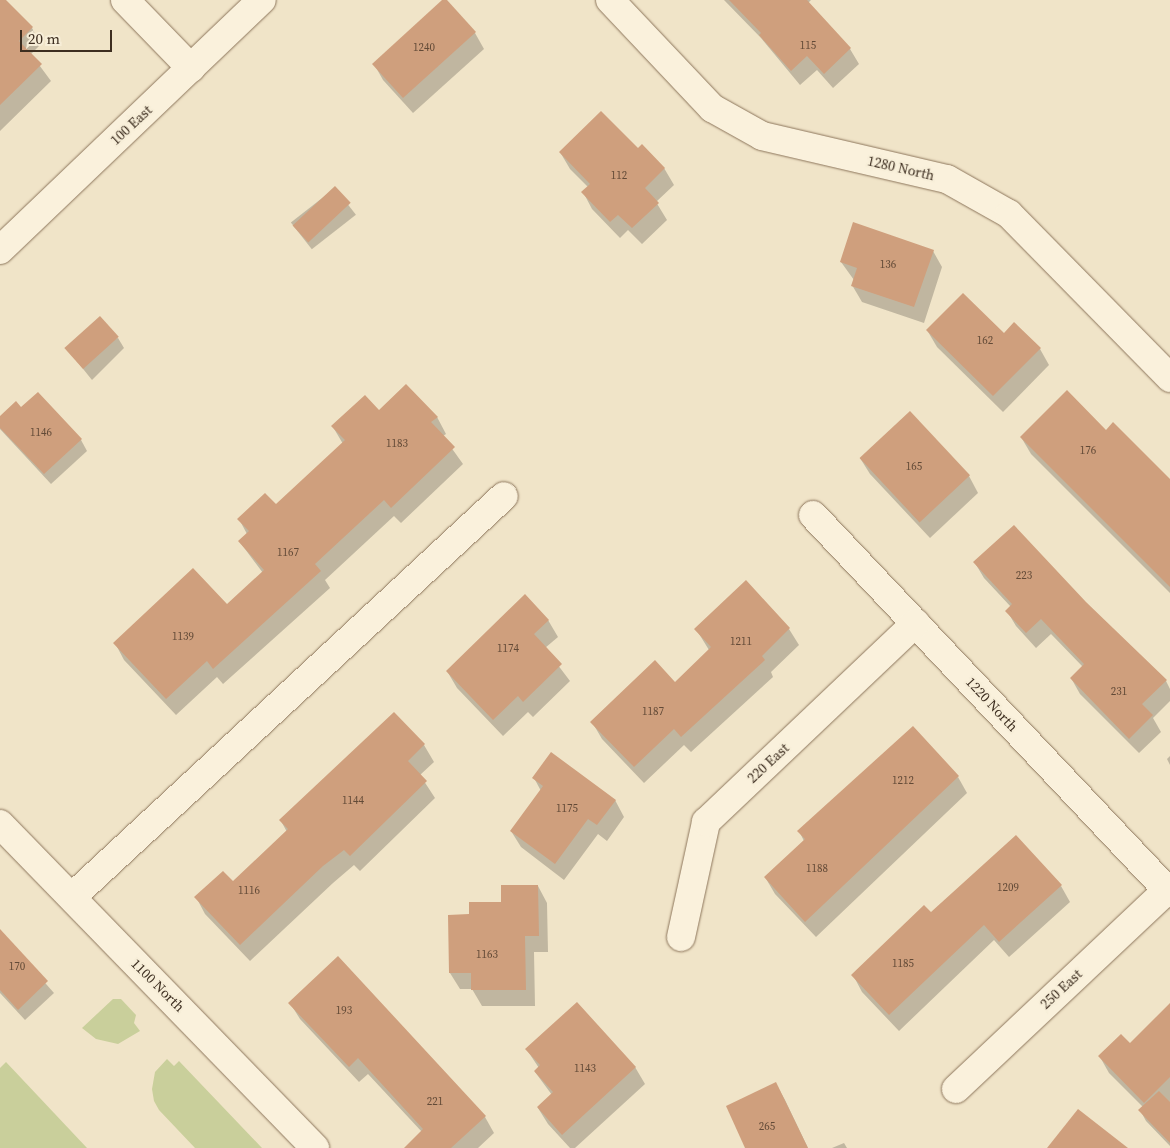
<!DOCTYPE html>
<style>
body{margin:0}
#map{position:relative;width:1170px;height:1148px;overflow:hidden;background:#f0e4c8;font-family:"Source Serif 4",serif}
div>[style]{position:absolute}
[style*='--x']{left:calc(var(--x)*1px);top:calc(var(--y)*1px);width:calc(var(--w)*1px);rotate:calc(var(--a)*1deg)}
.green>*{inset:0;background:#c9cf9b}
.shadow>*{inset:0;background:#0003;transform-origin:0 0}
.building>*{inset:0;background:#cf9f7d;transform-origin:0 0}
.roads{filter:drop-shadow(0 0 1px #8d765c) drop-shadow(0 0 1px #8d765c)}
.street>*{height:28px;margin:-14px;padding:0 14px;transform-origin:14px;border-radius:14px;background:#faf1dc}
.secondary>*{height:28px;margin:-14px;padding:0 14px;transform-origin:14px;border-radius:14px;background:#faf1dc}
span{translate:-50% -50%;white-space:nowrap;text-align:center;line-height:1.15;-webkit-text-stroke:4px #f7eed8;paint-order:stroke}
.number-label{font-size:11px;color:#624a37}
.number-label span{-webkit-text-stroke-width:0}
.street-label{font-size:14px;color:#3d2e20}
.scale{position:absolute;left:20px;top:30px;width:92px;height:22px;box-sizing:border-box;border:2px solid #3d2e20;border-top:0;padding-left:6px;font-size:15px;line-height:18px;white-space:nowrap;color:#3d2e20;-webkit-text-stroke:4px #f7eed8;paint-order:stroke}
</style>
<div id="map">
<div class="green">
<i style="clip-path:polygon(113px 999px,121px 999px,136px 1015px,134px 1023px,140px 1031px,118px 1044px,96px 1039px,82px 1028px)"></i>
<i style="clip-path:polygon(167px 1059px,174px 1066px,179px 1061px,262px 1148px,195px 1148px,159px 1110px,154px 1101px,152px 1089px,155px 1072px)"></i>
<i style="clip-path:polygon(6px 1062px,87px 1148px,0 1148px,0 1068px)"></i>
</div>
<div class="shadow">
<i style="clip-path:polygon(0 0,4px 0,32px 28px,41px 44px,31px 54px,51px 81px,0 131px)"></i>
<i style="clip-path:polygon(444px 0,475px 33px,484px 49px,413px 113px,383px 80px,374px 64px)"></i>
<i style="clip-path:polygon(724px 0,811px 0,808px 3px,850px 49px,859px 64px,833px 88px,817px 70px,800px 85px,761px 38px)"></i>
<i style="clip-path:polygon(560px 152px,664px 168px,674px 185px,656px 202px,667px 220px,642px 244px,628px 230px,620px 238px,592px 209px,583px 192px,588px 187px,570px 169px)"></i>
<i style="left:335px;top:188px;width:34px;height:56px;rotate:52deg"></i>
<i style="clip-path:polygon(933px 251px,942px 267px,924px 323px,862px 302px,852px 285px,854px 280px,841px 262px)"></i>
<i style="clip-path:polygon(927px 330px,1004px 335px,1040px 349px,1049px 365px,1003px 412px,937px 347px)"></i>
<i style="clip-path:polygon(118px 338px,124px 348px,92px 380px,67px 349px)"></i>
<i style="clip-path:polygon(21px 409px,81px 440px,87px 451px,51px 484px,0 429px,0 417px)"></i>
<i style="clip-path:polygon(379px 411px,437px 417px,446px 434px,443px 436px,463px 464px,401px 523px,394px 516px,325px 580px,330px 588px,223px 684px,217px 677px,176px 715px,124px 660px,115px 643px,227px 606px,263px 573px,239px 541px,247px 534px,239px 519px,276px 506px,343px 444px,333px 427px)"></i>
<i style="clip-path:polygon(1021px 437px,1170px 484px,1170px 593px,1031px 454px)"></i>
<i style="clip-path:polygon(860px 458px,969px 476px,978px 493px,930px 538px,870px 474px)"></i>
<i style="clip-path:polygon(975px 563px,1085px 603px,1166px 681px,1170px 689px,1170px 701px,1153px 718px,1161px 732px,1139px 753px,1080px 694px,1071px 678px,1083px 667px,1051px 634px,1036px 648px,1016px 626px,1007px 611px,1011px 607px,984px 578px)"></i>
<i style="clip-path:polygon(746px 582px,789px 629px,799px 645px,771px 672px,773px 677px,691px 752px,684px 745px,644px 783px,602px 739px,592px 722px,675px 683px,709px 650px,696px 629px)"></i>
<i style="clip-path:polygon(548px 620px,558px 637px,545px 648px,570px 681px,533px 717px,528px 712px,503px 736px,457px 688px,447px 671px)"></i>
<i style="clip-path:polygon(394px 714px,424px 745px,434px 762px,420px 775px,435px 798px,360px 871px,354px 865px,333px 883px,250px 961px,205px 914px,196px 897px,233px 883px,287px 832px,281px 821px)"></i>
<i style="clip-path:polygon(1170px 756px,1170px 765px,1167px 759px)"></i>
<i style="clip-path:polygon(958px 777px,967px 793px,816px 937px,775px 894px,765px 877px,804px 841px,799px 831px)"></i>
<i style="clip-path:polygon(534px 778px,615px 800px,624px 817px,607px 841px,598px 834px,564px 880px,521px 847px,511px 831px,541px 791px)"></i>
<i style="clip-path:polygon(538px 886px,547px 903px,548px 952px,534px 952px,535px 1006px,482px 1006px,472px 989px,460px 989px,450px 973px,471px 916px)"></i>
<i style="clip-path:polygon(1061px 886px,1070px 902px,1009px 957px,994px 940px,899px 1031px,862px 992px,853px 975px,931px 914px)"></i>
<i style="clip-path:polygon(0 932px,54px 993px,25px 1020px,0 993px)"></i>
<i style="clip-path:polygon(290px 1003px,485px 1117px,494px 1133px,478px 1148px,423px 1148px,422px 1132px,368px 1074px,359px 1082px,300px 1019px)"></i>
<i style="clip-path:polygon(1170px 1005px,1170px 1146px,1146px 1121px,1140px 1110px,1143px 1107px,1109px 1073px,1100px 1057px,1130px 1044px)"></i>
<i style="clip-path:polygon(527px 1050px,635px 1067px,645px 1084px,575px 1148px,570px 1148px,548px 1124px,538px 1108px,552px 1095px,535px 1072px,539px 1068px)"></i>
<i style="clip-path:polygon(776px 1084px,785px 1100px,808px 1148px,747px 1148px)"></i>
<i style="clip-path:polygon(844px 1143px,847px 1148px,832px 1148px)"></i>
</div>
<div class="building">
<i style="clip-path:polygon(0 0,6px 0,33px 27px,19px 41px,42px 64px,0 105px)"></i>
<i style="clip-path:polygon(442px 0,447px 0,476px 32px,403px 98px,372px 64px)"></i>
<i style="clip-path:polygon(729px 0,807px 0,851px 48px,824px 74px,807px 56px,791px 71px,759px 35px,761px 33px)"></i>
<i style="clip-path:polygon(601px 111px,638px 148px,642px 144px,665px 168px,645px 188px,659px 203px,632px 228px,618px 215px,610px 222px,581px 192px,590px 184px,559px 152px)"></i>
<i style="left:335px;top:186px;width:23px;height:58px;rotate:47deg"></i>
<i style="clip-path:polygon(853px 222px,934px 250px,914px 307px,851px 286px,857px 268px,840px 262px)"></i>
<i style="clip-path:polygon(963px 293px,1004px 333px,1014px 322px,1041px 348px,993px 396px,926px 330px)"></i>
<i style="left:100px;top:316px;width:28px;height:48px;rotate:48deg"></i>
<i style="clip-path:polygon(406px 384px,438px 417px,431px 422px,455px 447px,391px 508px,384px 500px,315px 564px,321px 571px,213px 669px,207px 661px,166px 699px,113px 643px,193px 568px,227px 604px,264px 570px,238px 541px,249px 531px,237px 519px,265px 493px,276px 504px,345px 440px,331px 426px,365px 395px,379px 410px)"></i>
<i style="clip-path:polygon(1067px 390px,1106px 430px,1113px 422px,1170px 479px,1170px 587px,1020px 437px)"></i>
<i style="clip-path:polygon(38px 392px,82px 439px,44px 474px,0 428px,0 416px,16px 401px,21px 407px)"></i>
<i style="left:910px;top:411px;width:88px;height:69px;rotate:47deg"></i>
<i style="clip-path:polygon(1014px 525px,1086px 602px,1167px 680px,1142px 704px,1153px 715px,1129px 739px,1070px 678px,1084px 664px,1041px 619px,1026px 633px,1005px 611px,1012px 604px,973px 562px)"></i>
<i style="clip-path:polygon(746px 580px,790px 628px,762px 656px,765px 660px,681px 737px,674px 729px,634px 767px,590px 722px,655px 660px,675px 682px,711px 647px,694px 629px)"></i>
<i style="clip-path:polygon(525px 594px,549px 620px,534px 634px,562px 664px,523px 702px,518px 696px,493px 720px,446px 671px)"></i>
<i style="clip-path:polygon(394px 712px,425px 744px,408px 761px,427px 781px,350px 856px,344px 850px,323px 866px,240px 945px,194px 897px,223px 871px,233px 881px,288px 829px,279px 820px)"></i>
<i style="clip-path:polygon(913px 726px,959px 776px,805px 922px,764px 877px,805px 839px,797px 831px)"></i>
<i style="clip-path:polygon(551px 752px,616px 800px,597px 825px,588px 819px,555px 864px,510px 831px,543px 786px,532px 778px)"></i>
<i style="clip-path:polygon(1016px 835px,1062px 885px,999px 942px,984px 925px,889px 1015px,851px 975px,924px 905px,931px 912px)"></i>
<i style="clip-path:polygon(501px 885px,538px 885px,539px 936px,525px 936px,526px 990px,471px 990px,471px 973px,449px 973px,448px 915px,469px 914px,469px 902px,501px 902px)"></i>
<i style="clip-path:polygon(0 929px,48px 981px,18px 1010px,0 990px)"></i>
<i style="clip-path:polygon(338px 956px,486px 1116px,451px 1148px,404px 1148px,423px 1129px,358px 1058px,349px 1067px,288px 1003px)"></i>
<i style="clip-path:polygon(577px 1002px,636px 1067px,562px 1135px,537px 1107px,553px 1092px,534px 1071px,540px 1065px,525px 1049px)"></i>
<i style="clip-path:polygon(1170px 1003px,1170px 1077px,1144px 1103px,1098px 1056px,1121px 1034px,1130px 1043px)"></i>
<i style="clip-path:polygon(776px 1082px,808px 1148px,745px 1148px,726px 1106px)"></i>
<i style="clip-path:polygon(1159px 1091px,1170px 1102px,1170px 1143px,1138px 1110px)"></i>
<i style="clip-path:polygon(1078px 1109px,1128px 1148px,1047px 1148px)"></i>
</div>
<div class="roads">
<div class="street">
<i style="--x:125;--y:0;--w:95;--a:45.9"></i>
<i style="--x:610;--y:0;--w:149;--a:46.6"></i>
<i style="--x:712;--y:108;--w:57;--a:29.2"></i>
<i style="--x:762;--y:136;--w:190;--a:13.1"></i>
<i style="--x:947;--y:179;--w:71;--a:29.4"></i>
<i style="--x:1009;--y:214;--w:230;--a:45.5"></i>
<i style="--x:813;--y:515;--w:520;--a:46.64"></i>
<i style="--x:72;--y:897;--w:589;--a:-42.87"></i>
<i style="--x:681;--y:937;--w:118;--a:-77.7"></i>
<i style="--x:706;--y:822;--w:289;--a:-43.5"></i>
<i style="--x:956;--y:1089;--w:290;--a:-43.3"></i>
</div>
<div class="secondary">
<i style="--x:0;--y:250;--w:362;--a:-43.7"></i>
<i style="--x:0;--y:824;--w:452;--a:45.8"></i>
</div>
</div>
<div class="number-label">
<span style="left:808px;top:46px">115</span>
<span style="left:424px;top:48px">1240</span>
<span style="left:619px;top:176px">112</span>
<span style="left:888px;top:265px">136</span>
<span style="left:985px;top:341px">162</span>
<span style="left:41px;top:433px">1146</span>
<span style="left:397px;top:444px">1183</span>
<span style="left:1088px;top:451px">176</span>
<span style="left:914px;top:467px">165</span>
<span style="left:288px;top:553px">1167</span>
<span style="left:1024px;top:576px">223</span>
<span style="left:183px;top:637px">1139</span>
<span style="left:741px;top:642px">1211</span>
<span style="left:508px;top:649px">1174</span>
<span style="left:1119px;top:692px">231</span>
<span style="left:653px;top:712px">1187</span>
<span style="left:903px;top:781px">1212</span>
<span style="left:353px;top:801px">1144</span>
<span style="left:567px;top:809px">1175</span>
<span style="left:817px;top:869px">1188</span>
<span style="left:1008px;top:888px">1209</span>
<span style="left:249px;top:891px">1116</span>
<span style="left:487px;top:955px">1163</span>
<span style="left:903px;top:964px">1185</span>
<span style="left:17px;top:967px">170</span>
<span style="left:344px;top:1011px">193</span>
<span style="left:585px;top:1069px">1143</span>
<span style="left:435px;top:1102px">221</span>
<span style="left:767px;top:1127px">265</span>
</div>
<div class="street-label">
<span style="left:131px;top:125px;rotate:-43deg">100 East</span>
<span style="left:901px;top:168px;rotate:13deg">1280 North</span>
<span style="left:992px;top:704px;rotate:47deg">1220 North</span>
<span style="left:768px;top:763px;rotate:-43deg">220 East</span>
<span style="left:158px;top:985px;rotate:45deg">1100 North</span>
<span style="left:1061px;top:989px;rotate:-43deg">250 East</span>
</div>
<div class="scale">20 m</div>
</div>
